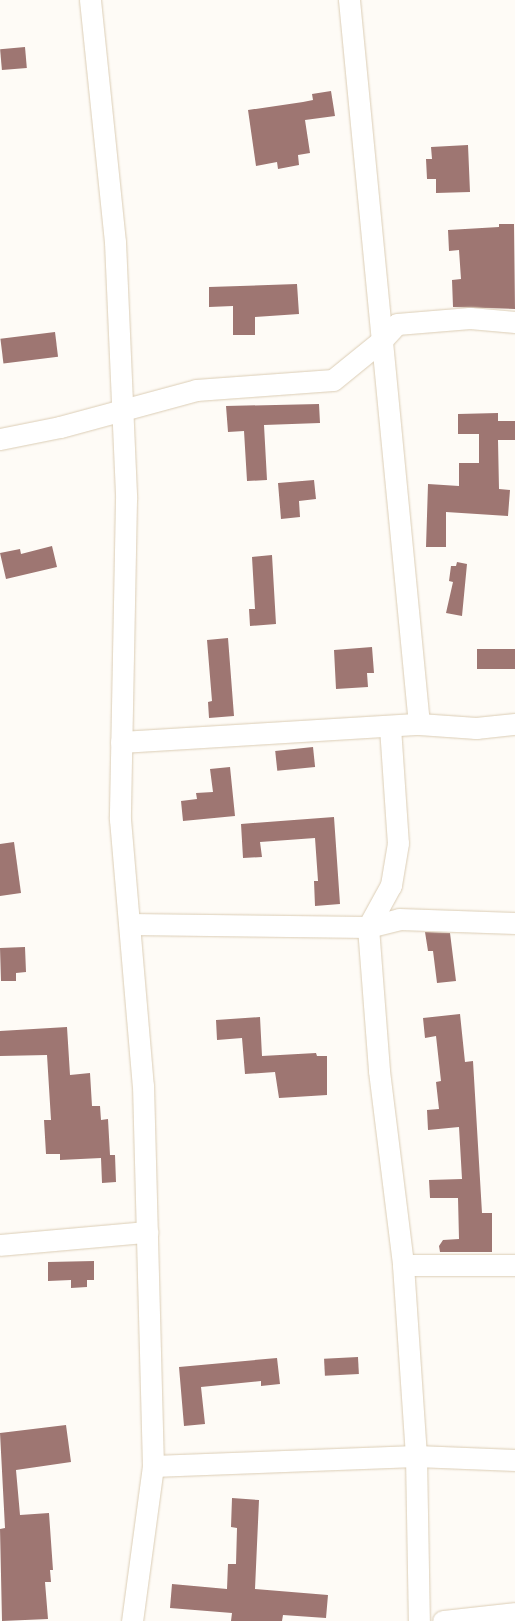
<!DOCTYPE html>
<style>
body{margin:0}
#map{position:relative;width:515px;height:1621px;overflow:hidden;background:#fefbf6;font-family:"DejaVu Sans",sans-serif}
div>[style]{position:absolute}
[style*='--x']{left:calc(var(--x)*1px);top:calc(var(--y)*1px);width:calc(var(--w)*1px);rotate:calc(var(--a)*1deg)}
.building>*{inset:0;background:#9e7672;transform-origin:0 0}
.roads{filter:drop-shadow(0 0 1px #dbcdb5) drop-shadow(0 0 1px #dbcdb5)}
.minor>*{height:21px;margin:-10.5px;padding:0 10.5px;transform-origin:10.5px;border-radius:10.5px;background:#fff}
span{translate:-50% -50%;white-space:nowrap;text-align:center;line-height:1.15;-webkit-text-stroke:4px #fefbf6;paint-order:stroke}
</style>
<div id="map">
<div class="building">
<i style="left:25px;top:47px;width:21px;height:25px;rotate:85deg"></i>
<i style="clip-path:polygon(331px 91px,335px 116px,305px 120px,310px 153px,298px 155px,299px 165px,278px 169px,277px 162px,256px 166px,248px 110px,303px 102px,313px 100px,312px 94px)"></i>
<i style="clip-path:polygon(468px 145px,470px 192px,436px 193px,436px 179px,427px 179px,426px 159px,432px 159px,431px 147px)"></i>
<i style="clip-path:polygon(499px 224px,514px 224px,515px 309px,453px 307px,452px 280px,461px 279px,459px 250px,449px 251px,448px 230px,499px 227px)"></i>
<i style="clip-path:polygon(297px 284px,299px 314px,255px 317px,255px 335px,233px 335px,233px 306px,209px 307px,209px 287px)"></i>
<i style="left:55px;top:332px;width:25px;height:55px;rotate:83deg"></i>
<i style="clip-path:polygon(319px 404px,320px 423px,264px 425px,267px 480px,247px 481px,244px 431px,228px 432px,226px 406px)"></i>
<i style="clip-path:polygon(498px 413px,498px 421px,515px 421px,515px 440px,498px 440px,499px 489px,510px 490px,508px 516px,446px 512px,446px 547px,426px 547px,428px 484px,459px 486px,459px 463px,479px 463px,479px 434px,458px 434px,458px 414px)"></i>
<i style="clip-path:polygon(314px 480px,316px 499px,299px 501px,300px 517px,281px 519px,278px 483px)"></i>
<i style="clip-path:polygon(52px 546px,57px 567px,6px 579px,0 553px,20px 549px,21px 554px)"></i>
<i style="clip-path:polygon(272px 555px,276px 624px,250px 626px,249px 609px,255px 609px,252px 557px)"></i>
<i style="clip-path:polygon(457px 562px,467px 564px,462px 616px,446px 613px,453px 582px,449px 581px,451px 566px,456px 566px)"></i>
<i style="clip-path:polygon(228px 638px,234px 716px,209px 718px,208px 702px,212px 701px,207px 640px)"></i>
<i style="clip-path:polygon(372px 647px,374px 673px,367px 673px,368px 687px,336px 689px,334px 650px)"></i>
<i style="left:515px;top:649px;width:20px;height:38px;rotate:90deg"></i>
<i style="left:313px;top:747px;width:20px;height:38px;rotate:84deg"></i>
<i style="clip-path:polygon(230px 767px,235px 816px,183px 821px,181px 801px,197px 799px,196px 793px,213px 792px,210px 769px)"></i>
<i style="clip-path:polygon(334px 817px,340px 904px,315px 906px,314px 881px,318px 881px,315px 838px,260px 842px,262px 857px,243px 858px,241px 824px)"></i>
<i style="clip-path:polygon(14px 842px,21px 893px,0 896px,0 844px)"></i>
<i style="clip-path:polygon(425px 932px,450px 933px,456px 981px,437px 983px,433px 951px,428px 951px)"></i>
<i style="clip-path:polygon(25px 947px,26px 972px,16px 973px,16px 981px,1px 981px,0 948px)"></i>
<i style="clip-path:polygon(460px 1014px,465px 1062px,473px 1061px,482px 1213px,492px 1213px,492px 1252px,440px 1252px,439px 1246px,443px 1240px,459px 1239px,458px 1198px,430px 1198px,429px 1180px,462px 1179px,459px 1127px,428px 1130px,427px 1110px,439px 1109px,436px 1082px,441px 1081px,436px 1036px,425px 1038px,423px 1018px)"></i>
<i style="clip-path:polygon(260px 1017px,262px 1056px,316px 1053px,317px 1056px,327px 1056px,327px 1095px,279px 1098px,275px 1072px,245px 1074px,242px 1038px,217px 1040px,216px 1020px)"></i>
<i style="clip-path:polygon(67px 1027px,70px 1075px,90px 1073px,92px 1106px,100px 1106px,101px 1120px,108px 1119px,110px 1155px,115px 1155px,116px 1182px,102px 1183px,101px 1158px,60px 1160px,60px 1154px,46px 1154px,44px 1120px,51px 1120px,47px 1055px,0 1056px,0 1031px)"></i>
<i style="clip-path:polygon(94px 1261px,94px 1280px,87px 1280px,87px 1287px,71px 1288px,71px 1280px,48px 1281px,48px 1262px)"></i>
<i style="left:358px;top:1357px;width:17px;height:34px;rotate:87deg"></i>
<i style="clip-path:polygon(277px 1358px,280px 1384px,261px 1386px,261px 1381px,201px 1387px,205px 1424px,184px 1426px,179px 1367px)"></i>
<i style="clip-path:polygon(66px 1425px,71px 1462px,16px 1470px,20px 1515px,49px 1513px,53px 1570px,50px 1570px,51px 1582px,45px 1582px,48px 1619px,2px 1621px,0 1529px,5px 1528px,0 1433px)"></i>
<i style="clip-path:polygon(232px 1498px,259px 1500px,255px 1589px,328px 1595px,326px 1618px,283px 1615px,282px 1621px,231px 1621px,232px 1613px,170px 1608px,172px 1584px,227px 1589px,228px 1564px,236px 1564px,237px 1528px,231px 1527px)"></i>
</div>
<div class="roads">
<div class="minor">
<i style="--x:90;--y:0;--w:243;--a:84.1"></i>
<i style="--x:115;--y:242;--w:257;--a:87.5"></i>
<i style="--x:126;--y:499;--w:320;--a:91.1"></i>
<i style="--x:120;--y:819;--w:267;--a:85.1"></i>
<i style="--x:143;--y:1085;--w:381;--a:88.5"></i>
<i style="--x:153;--y:1466;--w:156;--a:97.7"></i>
<i style="--x:349;--y:0;--w:727;--a:84.48"></i>
<i style="--x:0;--y:439;--w:61;--a:-11.3"></i>
<i style="--x:60;--y:427;--w:141;--a:-15.2"></i>
<i style="--x:196;--y:390;--w:137;--a:-4.2"></i>
<i style="--x:333;--y:380;--w:62;--a:-39.1"></i>
<i style="--x:381;--y:341;--w:23;--a:-47"></i>
<i style="--x:397;--y:324;--w:73;--a:-4.7"></i>
<i style="--x:470;--y:318;--w:45;--a:5.1"></i>
<i style="--x:390;--y:727;--w:116;--a:86.1"></i>
<i style="--x:398;--y:843;--w:43;--a:99.5"></i>
<i style="--x:391;--y:885;--w:48;--a:118.7"></i>
<i style="--x:368;--y:927;--w:144;--a:85.6"></i>
<i style="--x:379;--y:1071;--w:195;--a:82.9"></i>
<i style="--x:403;--y:1265;--w:191;--a:86.1"></i>
<i style="--x:416;--y:1456;--w:165;--a:89"></i>
<i style="--x:121;--y:742;--w:299;--a:-3.5"></i>
<i style="--x:419;--y:724;--w:57;--a:4"></i>
<i style="--x:476;--y:728;--w:39;--a:-6"></i>
<i style="--x:130;--y:924;--w:238;--a:0.7"></i>
<i style="--x:368;--y:927;--w:32;--a:-14"></i>
<i style="--x:399;--y:919;--w:116;--a:2"></i>
<i style="--x:0;--y:1245;--w:148;--a:-5.1"></i>
<i style="--x:403;--y:1265;--w:112;--a:0"></i>
<i style="--x:153;--y:1466;--w:263;--a:-2.2"></i>
<i style="--x:416;--y:1456;--w:99;--a:2.3"></i>
<i style="--x:443;--y:1621;--w:72;--a:-6.3"></i>
</div>
</div>
</div>
